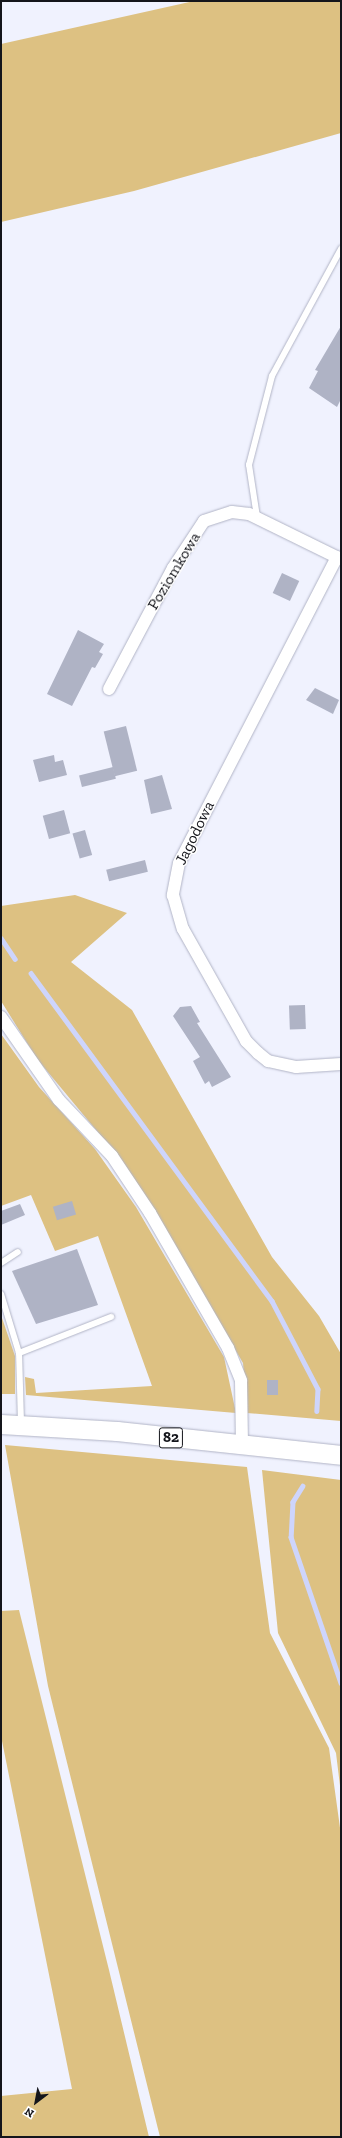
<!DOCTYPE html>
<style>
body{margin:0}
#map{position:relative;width:342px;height:2138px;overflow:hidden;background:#f0f2fe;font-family:"Zilla Slab",serif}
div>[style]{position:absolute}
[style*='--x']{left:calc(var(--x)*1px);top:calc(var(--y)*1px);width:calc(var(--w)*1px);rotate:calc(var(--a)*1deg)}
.green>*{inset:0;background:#ddc182}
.stream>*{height:4.5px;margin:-2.25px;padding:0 2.25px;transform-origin:2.25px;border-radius:2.25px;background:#ced5fc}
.building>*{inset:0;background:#afb3c5;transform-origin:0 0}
.roads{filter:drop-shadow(0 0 1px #b1b4c6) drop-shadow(0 0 1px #b1b4c6)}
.service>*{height:6px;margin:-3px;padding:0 3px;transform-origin:3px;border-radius:3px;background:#fff}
.minor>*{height:12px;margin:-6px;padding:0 6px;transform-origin:6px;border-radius:6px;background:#fff}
.primary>*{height:19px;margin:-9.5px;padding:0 9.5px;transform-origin:9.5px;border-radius:9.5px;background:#fff}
span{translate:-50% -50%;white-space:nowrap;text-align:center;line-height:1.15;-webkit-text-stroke:3px #fff;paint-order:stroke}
.shield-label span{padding:1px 3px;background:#fff;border:1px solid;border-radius:3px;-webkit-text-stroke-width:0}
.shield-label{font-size:15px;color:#14151b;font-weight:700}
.street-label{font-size:16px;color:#14151b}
.frame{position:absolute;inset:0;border:2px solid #14151b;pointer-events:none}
.north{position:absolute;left:16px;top:2082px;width:40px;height:40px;-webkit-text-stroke:3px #fff;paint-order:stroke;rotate:212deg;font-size:11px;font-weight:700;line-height:16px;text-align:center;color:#14151b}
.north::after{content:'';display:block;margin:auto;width:14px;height:18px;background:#14151b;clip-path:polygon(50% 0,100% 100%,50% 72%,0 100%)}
</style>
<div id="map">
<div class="green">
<i style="clip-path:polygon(194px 1px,341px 1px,341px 133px,134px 191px,1px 222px,1px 44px)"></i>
<i style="clip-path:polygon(75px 895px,127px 913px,71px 962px,132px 1010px,272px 1257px,319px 1316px,341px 1354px,341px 1421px,247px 1413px,243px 1363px,165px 1230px,101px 1136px,37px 1059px,1px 1001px,1px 906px)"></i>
<i style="clip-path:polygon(1px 1034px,39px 1087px,95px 1149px,136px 1207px,224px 1357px,236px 1413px,26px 1395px,25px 1377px,34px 1379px,36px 1393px,152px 1386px,98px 1236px,55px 1251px,31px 1195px,1px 1206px)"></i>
<i style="clip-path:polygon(1px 1315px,15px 1356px,15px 1394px,1px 1394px)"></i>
<i style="clip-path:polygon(5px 1445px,247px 1467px,270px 1633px,329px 1748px,341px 1835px,341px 2137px,160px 2137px,48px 1686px)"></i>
<i style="clip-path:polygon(262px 1470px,341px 1480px,341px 1794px,336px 1753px,278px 1633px)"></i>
<i style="clip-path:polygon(19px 1610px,109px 1970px,149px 2137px,1px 2137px,1px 2096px,72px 2089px,1px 1736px,1px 1611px)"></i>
</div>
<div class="stream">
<i style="--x:1;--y:938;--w:25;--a:56"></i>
<i style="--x:31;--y:973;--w:407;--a:53.7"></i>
<i style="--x:272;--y:1301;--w:99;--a:62.4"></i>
<i style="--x:318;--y:1389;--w:22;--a:93"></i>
<i style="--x:303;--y:1486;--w:19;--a:122"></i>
<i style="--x:293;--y:1502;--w:35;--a:93"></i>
<i style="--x:291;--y:1537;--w:154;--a:71.1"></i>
</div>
<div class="building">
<i style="clip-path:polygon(341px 326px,341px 399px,337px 407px,309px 388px,318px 371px,315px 370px)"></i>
<i style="left:282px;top:573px;width:19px;height:22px;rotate:25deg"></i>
<i style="clip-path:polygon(78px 630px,104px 644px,99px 652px,103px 654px,95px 668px,92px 667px,72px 706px,47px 694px)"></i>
<i style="clip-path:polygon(315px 688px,339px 700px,333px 714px,306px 700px)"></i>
<i style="left:126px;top:726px;width:46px;height:23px;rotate:76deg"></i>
<i style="clip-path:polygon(54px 755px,55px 762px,63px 760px,67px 775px,39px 782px,33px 760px)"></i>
<i style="left:113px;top:767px;width:12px;height:35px;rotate:76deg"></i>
<i style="clip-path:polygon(162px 775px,172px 809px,151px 814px,144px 780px)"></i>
<i style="left:64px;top:810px;width:24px;height:22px;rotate:75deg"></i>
<i style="left:85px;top:830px;width:26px;height:13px;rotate:74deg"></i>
<i style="left:145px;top:860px;width:12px;height:40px;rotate:76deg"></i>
<i style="left:305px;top:1005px;width:24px;height:16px;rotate:88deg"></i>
<i style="clip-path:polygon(191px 1006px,200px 1022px,197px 1023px,231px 1077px,212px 1087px,209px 1081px,205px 1084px,193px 1061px,200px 1057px,173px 1016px,180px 1007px)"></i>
<i style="left:72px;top:1201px;width:14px;height:20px;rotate:73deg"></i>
<i style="clip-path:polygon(20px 1204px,25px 1215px,1px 1225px,1px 1211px)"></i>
<i style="clip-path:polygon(77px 1249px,98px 1305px,36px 1324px,12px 1271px)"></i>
<i style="left:267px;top:1380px;width:11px;height:15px"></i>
</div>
<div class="roads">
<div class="service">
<i style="--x:257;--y:517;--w:53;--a:-98.7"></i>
<i style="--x:249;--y:465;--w:92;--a:-75.5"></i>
<i style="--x:272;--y:376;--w:145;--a:-61.5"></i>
<i style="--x:1;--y:1263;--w:20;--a:-33"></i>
<i style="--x:1;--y:1294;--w:62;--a:73"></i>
<i style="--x:21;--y:1423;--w:70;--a:-91.6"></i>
<i style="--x:19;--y:1353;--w:99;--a:-21.4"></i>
</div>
<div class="minor">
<i style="--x:337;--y:557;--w:344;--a:117.3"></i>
<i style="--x:179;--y:863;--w:33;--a:101"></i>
<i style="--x:173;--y:895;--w:35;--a:74"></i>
<i style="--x:183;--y:929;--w:129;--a:60.6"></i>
<i style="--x:246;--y:1041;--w:17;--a:45"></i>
<i style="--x:258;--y:1053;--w:13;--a:39"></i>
<i style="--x:268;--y:1061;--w:29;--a:12"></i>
<i style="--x:296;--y:1067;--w:45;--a:-3.8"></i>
<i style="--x:109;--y:689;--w:137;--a:-62.1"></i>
<i style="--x:173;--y:568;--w:56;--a:-56.6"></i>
<i style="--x:204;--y:521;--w:29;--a:-18"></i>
<i style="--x:232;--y:512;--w:17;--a:7"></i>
<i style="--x:249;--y:514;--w:102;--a:26.1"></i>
<i style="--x:1;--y:1017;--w:101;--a:55.1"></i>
<i style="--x:59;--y:1100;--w:77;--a:46.6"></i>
<i style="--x:112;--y:1156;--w:69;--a:56.3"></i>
<i style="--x:150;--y:1213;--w:156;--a:60"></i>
<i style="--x:228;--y:1348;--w:35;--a:68"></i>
<i style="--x:241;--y:1381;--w:65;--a:89.1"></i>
</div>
<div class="primary">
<i style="--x:1;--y:1424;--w:116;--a:3.5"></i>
<i style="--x:117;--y:1431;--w:225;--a:6.1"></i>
</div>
</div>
<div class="shield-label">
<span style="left:171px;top:1438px">82</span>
</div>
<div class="street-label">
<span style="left:174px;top:571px;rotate:-59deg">Poziomkowa</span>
<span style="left:195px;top:833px;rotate:-64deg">Jagodowa</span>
</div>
<div class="frame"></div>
<div class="north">N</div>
</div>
